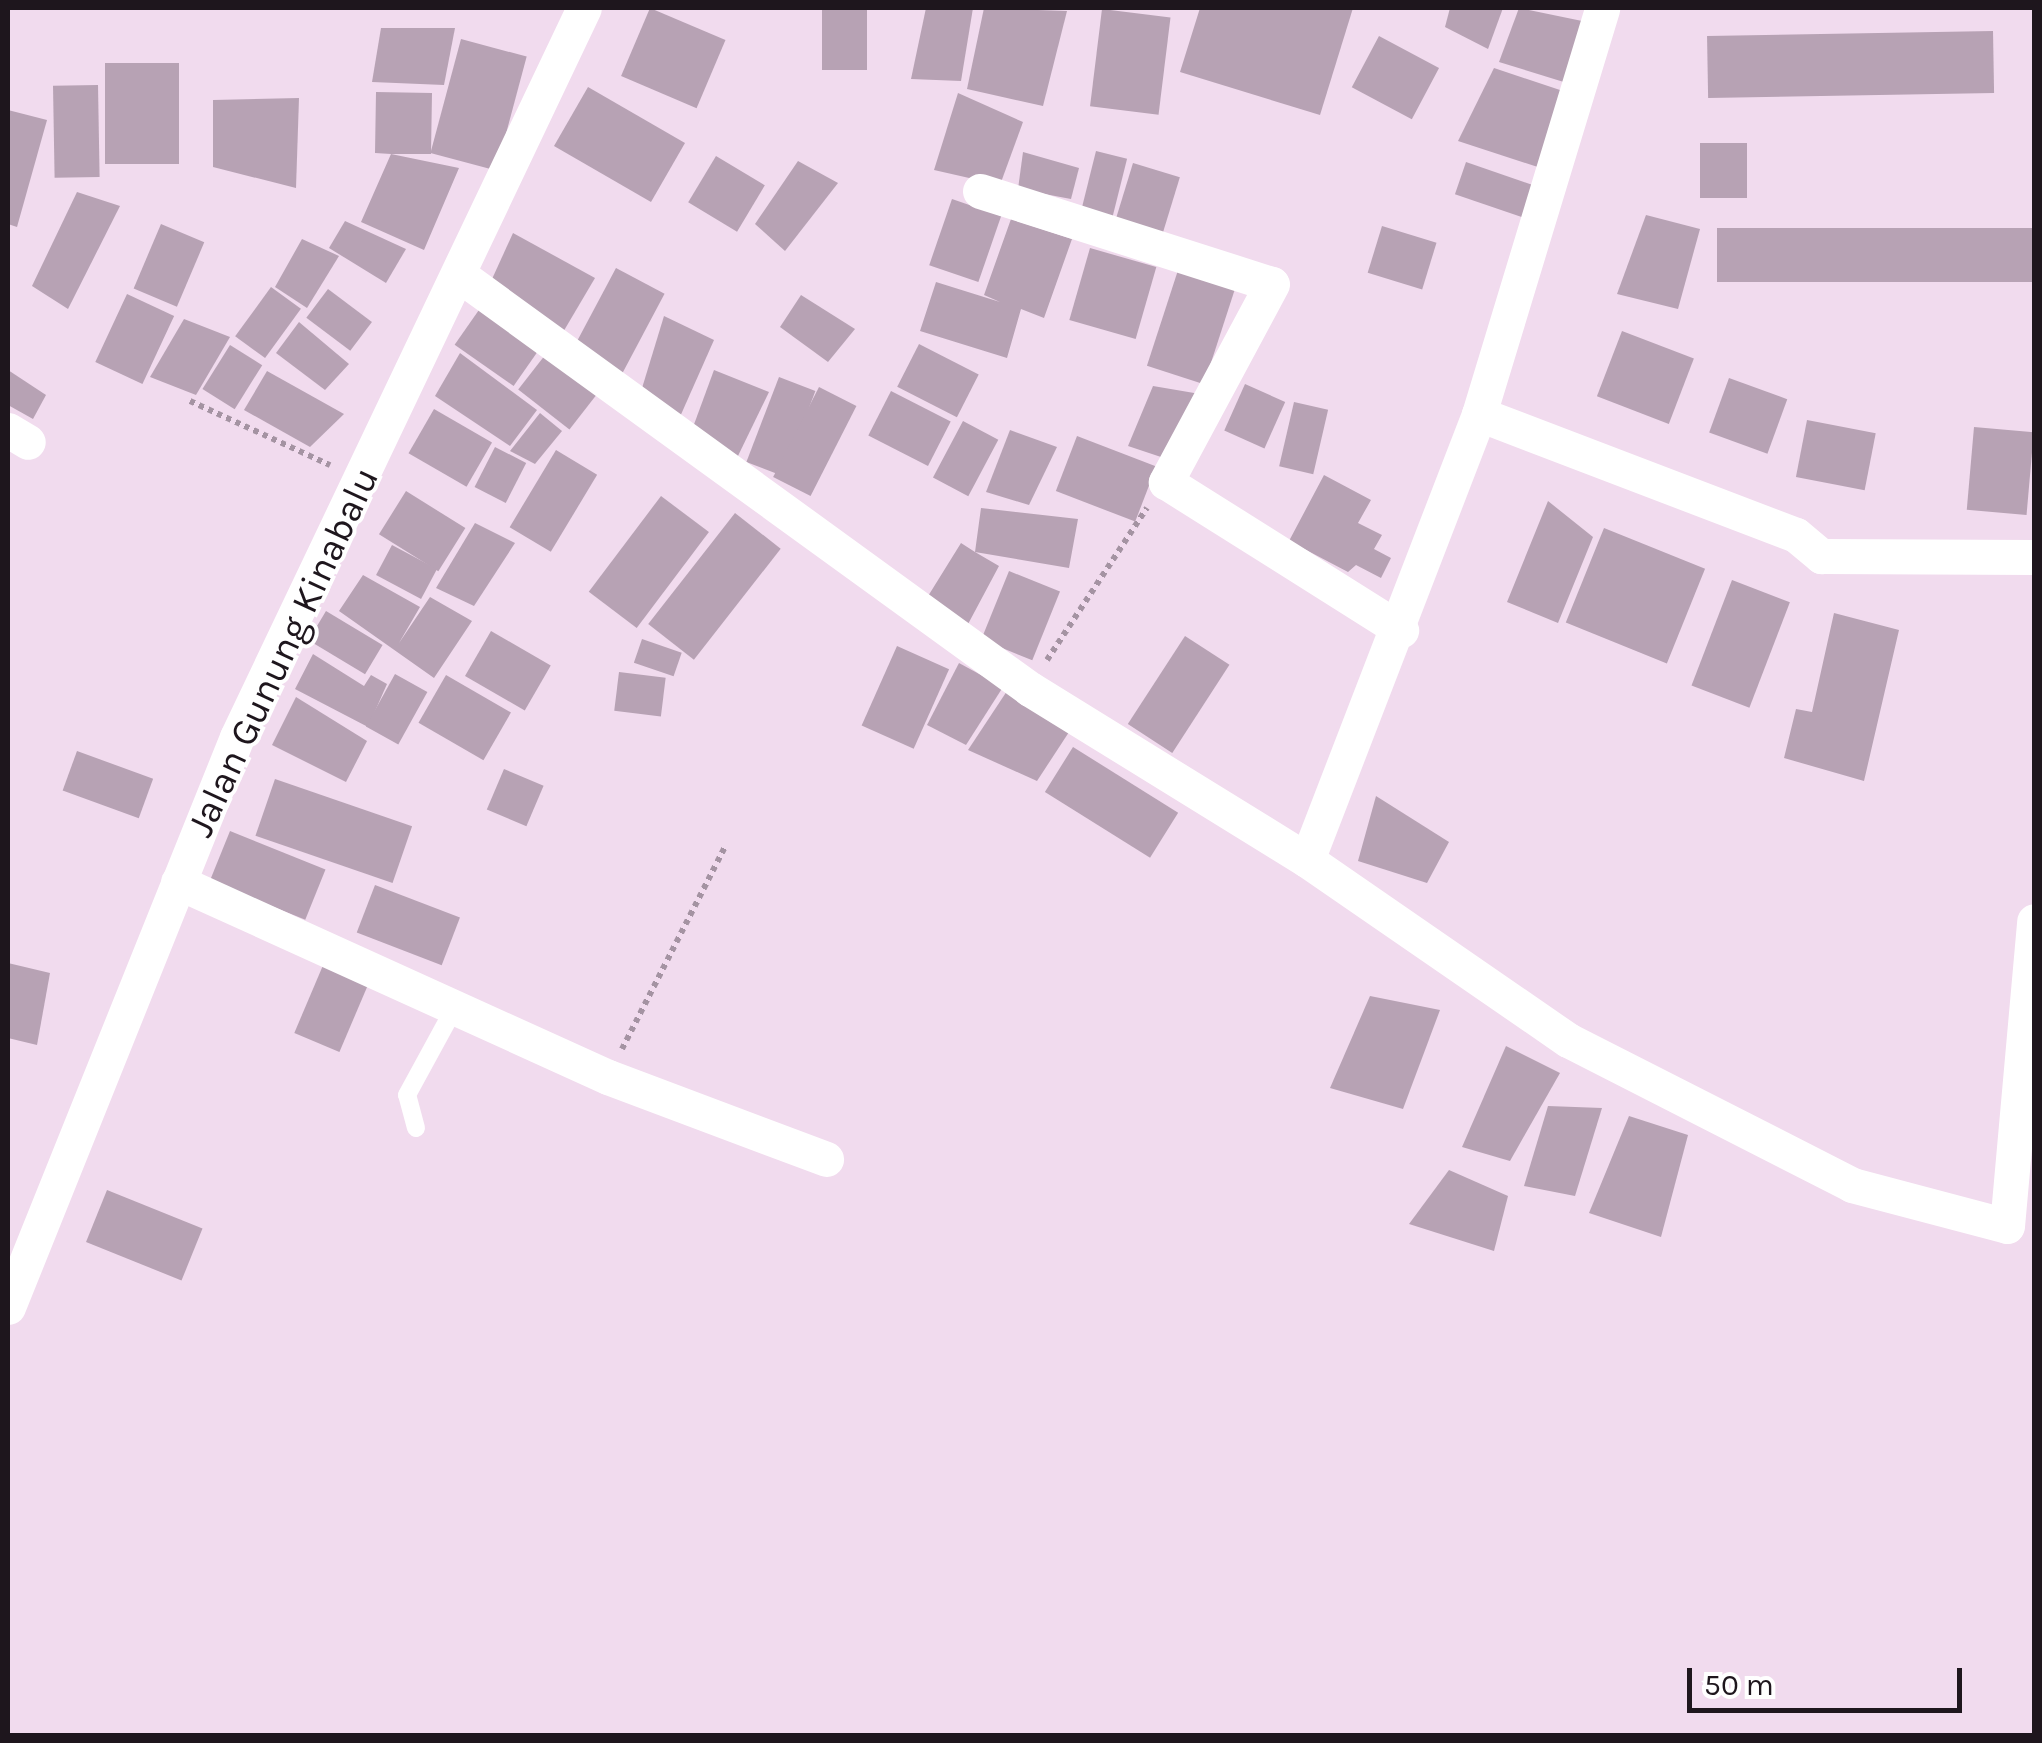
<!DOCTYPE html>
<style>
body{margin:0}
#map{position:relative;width:2042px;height:1743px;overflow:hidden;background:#f1dbee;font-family:Karla,sans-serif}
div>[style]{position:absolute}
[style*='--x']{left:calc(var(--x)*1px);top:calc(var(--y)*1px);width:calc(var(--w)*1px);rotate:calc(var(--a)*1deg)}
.building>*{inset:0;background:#b7a2b4;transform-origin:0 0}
.path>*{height:6px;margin-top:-3px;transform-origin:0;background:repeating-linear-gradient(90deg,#a493a2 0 5px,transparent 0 10px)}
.service>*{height:18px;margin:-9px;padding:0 9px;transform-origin:9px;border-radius:9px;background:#fff}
.minor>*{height:35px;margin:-17.5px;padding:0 17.5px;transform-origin:17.5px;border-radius:17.5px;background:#fff}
span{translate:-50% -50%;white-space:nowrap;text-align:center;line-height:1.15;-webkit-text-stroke:8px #fff;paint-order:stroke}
.street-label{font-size:38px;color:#1e161d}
.frame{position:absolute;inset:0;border:10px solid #1e161d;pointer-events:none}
.scale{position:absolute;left:1687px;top:1668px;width:275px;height:45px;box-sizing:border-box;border:5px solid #1e161d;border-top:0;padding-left:12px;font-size:30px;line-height:35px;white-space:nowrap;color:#1e161d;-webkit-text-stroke:8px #fff;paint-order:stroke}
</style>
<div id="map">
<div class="building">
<i style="left:650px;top:8px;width:82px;height:74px;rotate:23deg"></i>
<i style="left:822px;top:8px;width:45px;height:62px"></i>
<i style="clip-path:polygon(926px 8px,973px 8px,961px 81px,911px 79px)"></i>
<i style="clip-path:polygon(984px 8px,1067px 11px,1043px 106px,967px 89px)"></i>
<i style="clip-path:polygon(1200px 8px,1353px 8px,1320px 115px,1180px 72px)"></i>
<i style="clip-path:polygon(1450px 8px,1503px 8px,1488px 49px,1445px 27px)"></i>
<i style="clip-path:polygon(1519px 8px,1587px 22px,1567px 83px,1499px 62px)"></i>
<i style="left:1102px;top:9px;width:69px;height:98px;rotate:7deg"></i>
<i style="clip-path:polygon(381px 28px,455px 28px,444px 85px,372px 82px)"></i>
<i style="left:1993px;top:31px;width:62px;height:286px;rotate:89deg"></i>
<i style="left:1379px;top:36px;width:68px;height:58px;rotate:28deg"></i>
<i style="left:461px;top:39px;width:68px;height:118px;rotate:15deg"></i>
<i style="left:105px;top:63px;width:74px;height:101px"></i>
<i style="clip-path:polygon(1494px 68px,1566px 92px,1544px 169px,1458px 141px)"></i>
<i style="left:98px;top:85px;width:92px;height:45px;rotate:89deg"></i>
<i style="left:588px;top:87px;width:112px;height:68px;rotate:30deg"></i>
<i style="clip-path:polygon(376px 92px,432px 93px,431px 154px,391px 154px,459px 168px,424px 250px,361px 222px,391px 154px,375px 153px)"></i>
<i style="clip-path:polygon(958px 93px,1023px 122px,1000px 185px,934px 170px)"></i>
<i style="clip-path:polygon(299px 98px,296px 188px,213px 167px,213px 100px)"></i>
<i style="clip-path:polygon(8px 110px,47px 120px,17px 227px,8px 224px)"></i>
<i style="left:1700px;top:143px;width:47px;height:55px"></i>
<i style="left:1096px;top:151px;width:32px;height:63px;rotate:14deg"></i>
<i style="clip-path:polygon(1023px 152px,1079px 168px,1071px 199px,1018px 189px)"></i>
<i style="left:716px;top:156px;width:57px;height:54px;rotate:31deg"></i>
<i style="clip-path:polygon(798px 161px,838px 183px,785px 251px,755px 224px)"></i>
<i style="left:1466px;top:162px;width:79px;height:34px;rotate:19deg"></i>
<i style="left:1133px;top:163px;width:49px;height:62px;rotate:17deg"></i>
<i style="clip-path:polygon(77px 192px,120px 206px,68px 309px,32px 286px)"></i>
<i style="left:952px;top:199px;width:52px;height:70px;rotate:19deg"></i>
<i style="clip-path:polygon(1646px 215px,1700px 229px,1678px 309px,1617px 294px)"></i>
<i style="clip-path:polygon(1011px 219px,1072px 239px,1044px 318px,1021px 309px,1007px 358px,920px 331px,936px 282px,1000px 302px,984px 295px)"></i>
<i style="clip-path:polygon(345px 221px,406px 249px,386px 283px,329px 248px)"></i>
<i style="left:161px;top:224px;width:47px;height:70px;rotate:23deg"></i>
<i style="left:1382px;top:226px;width:57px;height:49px;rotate:17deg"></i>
<i style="left:2034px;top:228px;width:54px;height:317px;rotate:90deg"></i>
<i style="clip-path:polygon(513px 233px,595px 278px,559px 339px,487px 290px)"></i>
<i style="clip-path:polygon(302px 239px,339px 256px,307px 308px,275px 287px)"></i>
<i style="left:1090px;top:248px;width:69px;height:75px;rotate:16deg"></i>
<i style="left:1180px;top:264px;width:60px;height:107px;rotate:18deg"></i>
<i style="left:616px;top:268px;width:55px;height:93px;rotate:28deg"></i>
<i style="left:271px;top:287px;width:37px;height:61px;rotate:36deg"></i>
<i style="left:328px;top:289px;width:55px;height:36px;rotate:37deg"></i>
<i style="left:127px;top:294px;width:52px;height:75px;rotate:25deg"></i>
<i style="clip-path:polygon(801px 295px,855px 329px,828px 362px,780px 327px)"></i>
<i style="left:481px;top:307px;width:72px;height:46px;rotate:35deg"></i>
<i style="clip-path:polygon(664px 316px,714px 340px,679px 419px,639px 398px)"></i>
<i style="clip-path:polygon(184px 319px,230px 337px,196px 395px,150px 377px)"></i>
<i style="clip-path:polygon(299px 322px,349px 364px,325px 390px,276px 353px)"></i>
<i style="left:1622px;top:331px;width:77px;height:70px;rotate:21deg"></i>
<i style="left:919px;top:344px;width:67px;height:48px;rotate:27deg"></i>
<i style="left:230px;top:345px;width:38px;height:52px;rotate:32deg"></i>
<i style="left:549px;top:350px;width:65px;height:50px;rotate:38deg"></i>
<i style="clip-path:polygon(460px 353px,537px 410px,510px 446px,435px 396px)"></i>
<i style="clip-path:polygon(8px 370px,46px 395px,33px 419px,8px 405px)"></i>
<i style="clip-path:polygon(714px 370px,769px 392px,736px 460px,689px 438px)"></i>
<i style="clip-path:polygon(267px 371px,344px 414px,310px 447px,244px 410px)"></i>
<i style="left:779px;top:377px;width:39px;height:91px;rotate:21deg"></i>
<i style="left:1729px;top:378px;width:62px;height:58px;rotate:20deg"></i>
<i style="left:1245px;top:384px;width:44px;height:51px;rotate:24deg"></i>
<i style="clip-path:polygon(1153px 386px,1200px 394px,1170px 460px,1128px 446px)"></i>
<i style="left:819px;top:387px;width:42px;height:101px;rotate:27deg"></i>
<i style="left:891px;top:391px;width:67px;height:50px;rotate:27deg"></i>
<i style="left:1294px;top:402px;width:35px;height:66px;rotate:13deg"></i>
<i style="left:434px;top:409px;width:67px;height:51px;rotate:30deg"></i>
<i style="clip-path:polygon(540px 413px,562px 431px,535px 464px,510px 451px)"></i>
<i style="left:1807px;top:420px;width:70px;height:58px;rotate:11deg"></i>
<i style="left:963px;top:421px;width:40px;height:64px;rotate:28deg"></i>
<i style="left:1974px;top:427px;width:60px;height:83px;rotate:5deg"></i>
<i style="clip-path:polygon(1010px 430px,1057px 447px,1029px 505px,986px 492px)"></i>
<i style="left:1077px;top:436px;width:85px;height:59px;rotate:21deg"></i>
<i style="left:495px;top:447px;width:35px;height:45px;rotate:27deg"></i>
<i style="left:556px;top:450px;width:48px;height:90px;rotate:31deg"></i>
<i style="clip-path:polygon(1324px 475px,1371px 500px,1358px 523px,1382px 535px,1374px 549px,1391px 558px,1381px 578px,1356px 565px,1348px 572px,1289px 541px)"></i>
<i style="left:406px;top:491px;width:70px;height:51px;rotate:32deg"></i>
<i style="left:661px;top:496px;width:60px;height:120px;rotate:37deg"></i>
<i style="clip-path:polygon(1548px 501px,1593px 537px,1558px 623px,1507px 602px)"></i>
<i style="clip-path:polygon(981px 508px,1078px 519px,1069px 568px,975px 552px,999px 566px,967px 626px,925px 601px,961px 543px,975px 552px)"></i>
<i style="left:735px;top:513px;width:58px;height:141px;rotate:38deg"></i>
<i style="clip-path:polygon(475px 523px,515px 543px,474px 606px,436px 588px)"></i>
<i style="left:1604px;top:528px;width:109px;height:102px;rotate:22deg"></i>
<i style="left:392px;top:545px;width:51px;height:34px;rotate:28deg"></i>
<i style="left:1009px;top:571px;width:55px;height:74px;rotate:22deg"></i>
<i style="clip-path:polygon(363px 575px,420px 607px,399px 643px,430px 597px,472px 621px,434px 678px,339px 611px)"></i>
<i style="left:1732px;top:580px;width:62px;height:113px;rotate:21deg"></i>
<i style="left:326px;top:611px;width:66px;height:34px;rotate:31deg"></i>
<i style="clip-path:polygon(1834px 613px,1899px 630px,1864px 781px,1784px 758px,1796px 709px,1812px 712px)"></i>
<i style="left:491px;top:631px;width:69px;height:52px;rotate:30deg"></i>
<i style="left:1185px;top:636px;width:53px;height:105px;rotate:33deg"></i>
<i style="left:642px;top:639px;width:42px;height:25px;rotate:19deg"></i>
<i style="left:897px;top:646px;width:57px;height:87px;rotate:24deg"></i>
<i style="clip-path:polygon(313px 654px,364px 686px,371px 675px,387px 684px,368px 727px,295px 689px)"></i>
<i style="clip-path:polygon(959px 663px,1003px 687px,966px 745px,927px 725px)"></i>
<i style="left:619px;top:672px;width:47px;height:39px;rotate:7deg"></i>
<i style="left:395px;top:674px;width:37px;height:60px;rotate:29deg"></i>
<i style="left:446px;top:675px;width:75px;height:55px;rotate:30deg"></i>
<i style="clip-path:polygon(1007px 691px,1071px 729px,1037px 781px,968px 750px)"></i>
<i style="clip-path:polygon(296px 697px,367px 741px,346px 782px,272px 745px)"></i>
<i style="left:1073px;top:747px;width:124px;height:53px;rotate:32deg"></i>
<i style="left:77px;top:751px;width:81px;height:42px;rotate:20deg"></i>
<i style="left:504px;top:769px;width:43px;height:44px;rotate:23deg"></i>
<i style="left:275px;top:779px;width:145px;height:60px;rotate:19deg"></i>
<i style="clip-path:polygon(1376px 796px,1449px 842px,1427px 883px,1358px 861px)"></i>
<i style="left:230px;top:831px;width:103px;height:54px;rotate:22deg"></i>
<i style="left:375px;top:885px;width:91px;height:51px;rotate:21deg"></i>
<i style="clip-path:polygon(8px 963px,50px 973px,37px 1045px,8px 1038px)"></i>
<i style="left:324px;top:963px;width:49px;height:76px;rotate:23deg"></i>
<i style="clip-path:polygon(1370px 996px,1440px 1010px,1403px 1109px,1330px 1088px)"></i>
<i style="clip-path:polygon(1506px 1046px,1560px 1073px,1510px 1161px,1462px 1147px)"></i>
<i style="clip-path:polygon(1548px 1106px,1602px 1108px,1575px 1196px,1524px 1186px)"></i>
<i style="clip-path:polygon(1629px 1116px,1688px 1135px,1661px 1237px,1589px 1213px)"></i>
<i style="clip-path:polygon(1449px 1170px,1508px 1196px,1494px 1251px,1409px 1224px)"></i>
<i style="left:107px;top:1190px;width:103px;height:56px;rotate:22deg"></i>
</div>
<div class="path">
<i style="--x:190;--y:401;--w:154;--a:24.6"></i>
<i style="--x:1047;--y:660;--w:182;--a:-56.7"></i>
<i style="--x:622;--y:1049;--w:229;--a:-63"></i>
</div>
<div class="service">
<i style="--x:416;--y:1128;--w:34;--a:-105"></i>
<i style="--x:407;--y:1095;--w:100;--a:-61.4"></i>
</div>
<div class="minor">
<i style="--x:980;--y:191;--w:306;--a:17.7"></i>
<i style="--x:1272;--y:284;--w:225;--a:118.2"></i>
<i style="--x:1166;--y:482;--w:278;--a:32.2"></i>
<i style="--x:462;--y:277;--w:702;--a:35.96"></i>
<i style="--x:1030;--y:689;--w:326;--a:31.7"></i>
<i style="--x:1307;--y:860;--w:317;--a:34.6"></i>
<i style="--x:1568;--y:1040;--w:319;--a:27"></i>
<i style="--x:1852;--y:1185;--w:160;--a:14.8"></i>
<i style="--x:2007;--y:1226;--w:306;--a:-84.9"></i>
<i style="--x:1479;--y:414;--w:339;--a:20.9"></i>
<i style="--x:1796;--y:535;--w:33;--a:40"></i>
<i style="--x:1821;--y:556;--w:213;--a:0.3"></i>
<i style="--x:8;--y:430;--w:23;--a:31"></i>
<i style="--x:1307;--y:860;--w:478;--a:-68.9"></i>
<i style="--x:1479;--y:414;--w:424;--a:-73.1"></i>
<i style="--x:178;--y:882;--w:472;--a:24.4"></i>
<i style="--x:608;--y:1077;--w:233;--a:20.6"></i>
<i style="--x:8;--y:1307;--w:614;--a:-68.11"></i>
<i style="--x:237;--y:737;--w:807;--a:-64.55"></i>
</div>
<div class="street-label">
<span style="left:283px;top:652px;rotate:-65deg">Jalan Gunung Kinabalu</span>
</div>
<div class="frame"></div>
<div class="scale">50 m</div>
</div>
